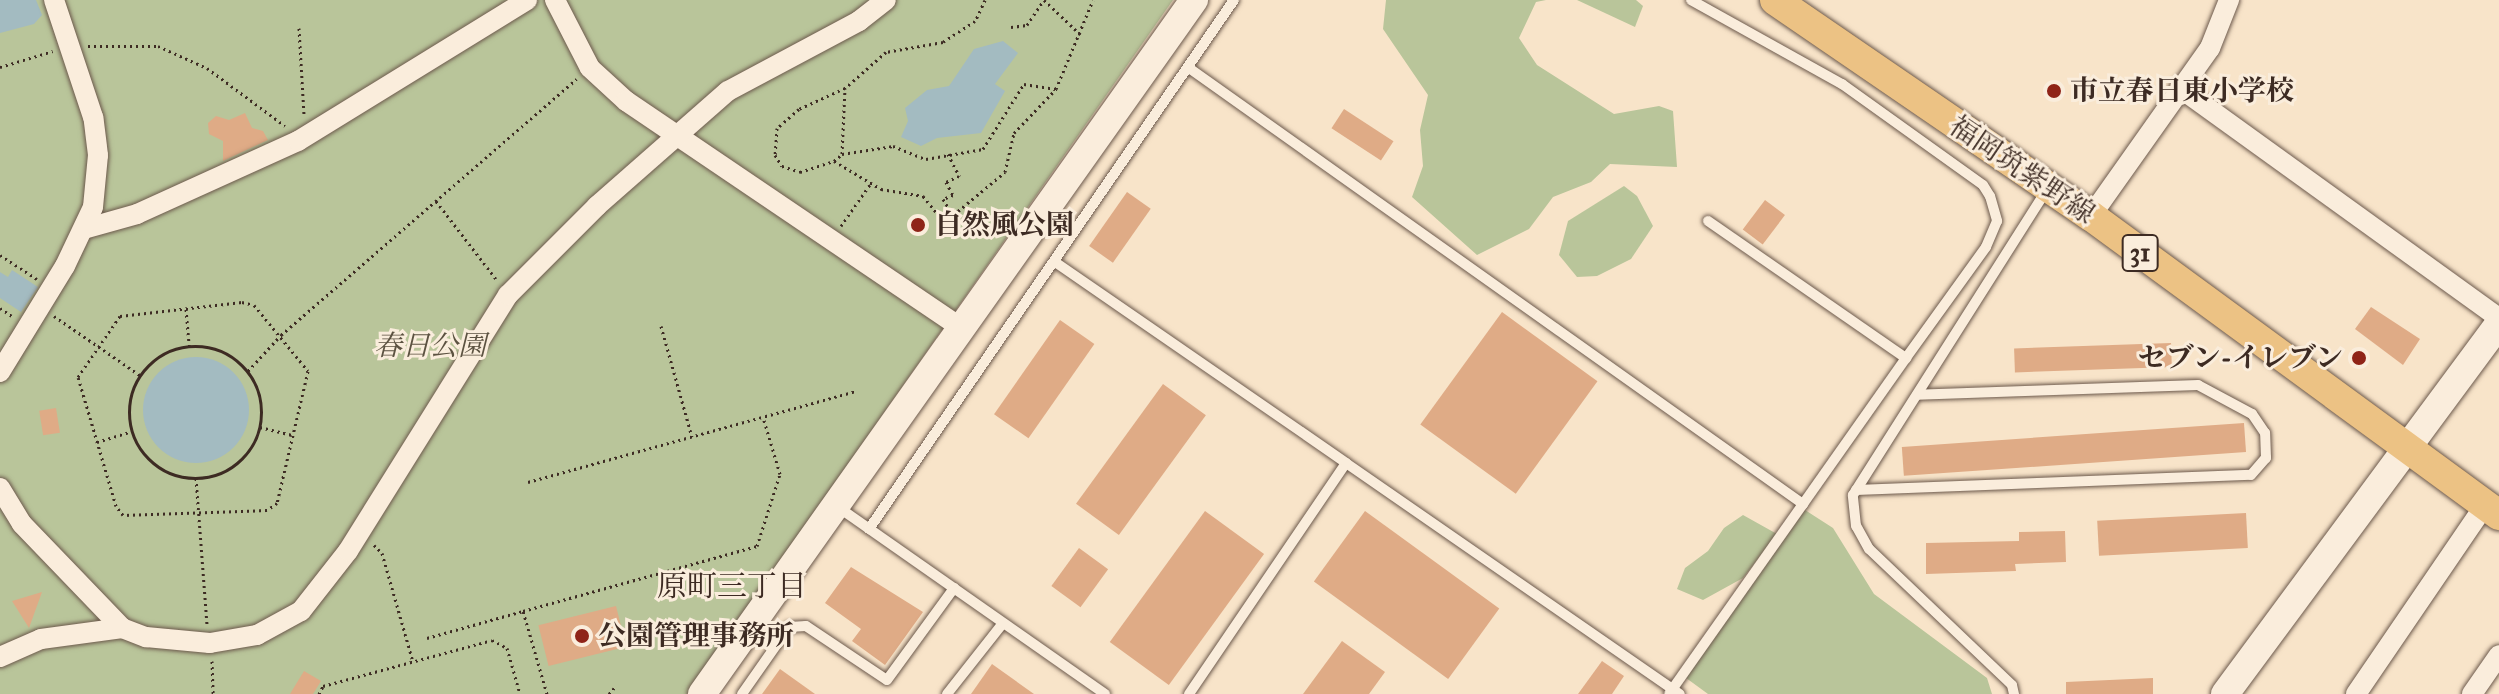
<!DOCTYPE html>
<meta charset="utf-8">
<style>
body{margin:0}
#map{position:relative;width:2499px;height:694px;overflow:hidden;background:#f8e4c9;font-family:"IM FELL Great Primer","Noto Serif JP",serif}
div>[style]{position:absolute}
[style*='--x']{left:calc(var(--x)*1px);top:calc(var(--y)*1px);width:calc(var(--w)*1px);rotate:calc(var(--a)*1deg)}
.green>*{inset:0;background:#b9c59a}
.water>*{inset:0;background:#a3bbc1}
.round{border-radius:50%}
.building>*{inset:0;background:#dfab86;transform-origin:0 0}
.path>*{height:3px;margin-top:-1.5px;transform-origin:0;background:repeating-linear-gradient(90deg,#3d2b23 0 2px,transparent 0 6px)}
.path>.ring{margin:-1.5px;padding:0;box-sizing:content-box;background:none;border:3px solid #3d2b23;border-radius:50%}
.roads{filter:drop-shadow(0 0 2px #6c594c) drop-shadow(0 0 2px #6c594c)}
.lane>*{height:10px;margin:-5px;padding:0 5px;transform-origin:5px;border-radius:5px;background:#faeddc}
.street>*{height:20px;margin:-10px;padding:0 10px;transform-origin:10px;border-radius:10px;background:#faeddc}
.secondary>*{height:28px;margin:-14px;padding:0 14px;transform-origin:14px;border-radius:14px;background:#faeddc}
.primary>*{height:30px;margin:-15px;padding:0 15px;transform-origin:15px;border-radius:15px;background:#ecc284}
.dots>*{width:22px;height:22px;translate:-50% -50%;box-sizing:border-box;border:4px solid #faeddc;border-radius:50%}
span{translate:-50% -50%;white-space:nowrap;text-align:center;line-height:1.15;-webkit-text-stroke:6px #faeddc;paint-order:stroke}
.shield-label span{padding:2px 6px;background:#faeddc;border:2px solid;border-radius:6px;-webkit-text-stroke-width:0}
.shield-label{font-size:26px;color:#3d2b23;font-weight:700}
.poi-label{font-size:28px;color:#3d2b23;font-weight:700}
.left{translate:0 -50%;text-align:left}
.right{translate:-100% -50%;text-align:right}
.street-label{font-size:28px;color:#3d2b23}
.park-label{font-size:28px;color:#5c5241;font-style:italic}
.neighbourhood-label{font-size:30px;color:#3d2b23}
</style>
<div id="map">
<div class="green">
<i style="clip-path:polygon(0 0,1173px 0,687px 694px,0 694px)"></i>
<i style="clip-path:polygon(1386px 0,1546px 0,1536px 2px,1519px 38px,1537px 65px,1614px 114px,1659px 106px,1673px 111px,1677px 167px,1610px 164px,1591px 182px,1553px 197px,1529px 229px,1477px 255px,1412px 197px,1423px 166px,1420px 130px,1428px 95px,1383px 29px)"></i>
<i style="clip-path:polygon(1577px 0,1636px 0,1643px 6px,1635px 27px)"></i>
<i style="clip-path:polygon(1624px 186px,1637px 196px,1653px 226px,1631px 259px,1597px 276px,1577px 277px,1559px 255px,1568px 221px)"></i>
<i style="clip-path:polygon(1805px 510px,1833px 528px,1874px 594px,1987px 678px,1992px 694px,1708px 694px,1682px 675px)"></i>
<i style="clip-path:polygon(1743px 515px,1777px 534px,1743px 578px,1703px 600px,1677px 589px,1685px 568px,1708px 551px,1724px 528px)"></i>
</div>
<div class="water">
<i style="clip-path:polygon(0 0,36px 0,42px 15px,34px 24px,0 33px)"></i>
<i style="clip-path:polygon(1003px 41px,1018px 53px,995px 84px,1005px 91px,981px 133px,937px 138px,921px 146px,901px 137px,908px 121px,905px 108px,927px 90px,949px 86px,974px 49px)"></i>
<i style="clip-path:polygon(12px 270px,38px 287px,21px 312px,0 298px,0 272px,8px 277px)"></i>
<i class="round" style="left:143px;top:357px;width:106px;height:106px"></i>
</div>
<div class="building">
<i style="left:1344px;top:109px;width:59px;height:23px;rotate:33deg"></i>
<i style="clip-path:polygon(245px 113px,252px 128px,263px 131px,268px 140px,223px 161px,223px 141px,209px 134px,208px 123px,216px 116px,229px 120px)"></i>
<i style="left:1127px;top:192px;width:29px;height:66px;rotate:35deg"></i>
<i style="left:1765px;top:200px;width:25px;height:37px;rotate:37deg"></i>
<i style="clip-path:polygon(2371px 307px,2420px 339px,2403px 365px,2355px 329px)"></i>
<i style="left:1502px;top:312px;width:118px;height:139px;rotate:36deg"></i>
<i style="left:1060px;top:320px;width:42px;height:115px;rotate:35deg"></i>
<i style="left:2171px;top:343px;width:24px;height:157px;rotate:88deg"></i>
<i style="left:1163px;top:384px;width:53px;height:148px;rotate:36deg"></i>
<i style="left:56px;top:408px;width:25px;height:17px;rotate:81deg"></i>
<i style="left:2244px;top:423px;width:29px;height:343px;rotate:86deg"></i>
<i style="left:1205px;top:511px;width:73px;height:162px;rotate:36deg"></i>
<i style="left:1365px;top:511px;width:166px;height:87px;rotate:36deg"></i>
<i style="left:2246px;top:513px;width:35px;height:149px;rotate:87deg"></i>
<i style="clip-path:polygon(2065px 531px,2066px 562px,2015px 564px,2016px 571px,1926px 574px,1926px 543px,2019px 541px,2019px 532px)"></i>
<i style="left:1079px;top:548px;width:36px;height:47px;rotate:36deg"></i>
<i style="clip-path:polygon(851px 567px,923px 612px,885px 665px,852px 641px,861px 629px,825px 603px)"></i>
<i style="clip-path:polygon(42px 592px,29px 628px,12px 601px)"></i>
<i style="left:616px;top:606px;width:42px;height:80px;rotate:76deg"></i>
<i style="clip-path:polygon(1342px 641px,1385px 672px,1369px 694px,1303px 694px)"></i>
<i style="clip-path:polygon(1602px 661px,1624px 676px,1612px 694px,1578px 694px)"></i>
<i style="clip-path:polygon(992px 664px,1034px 694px,971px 694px)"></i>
<i style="clip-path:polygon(780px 669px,815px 694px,762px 694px)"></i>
<i style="clip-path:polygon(304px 671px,321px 681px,313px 694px,290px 694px)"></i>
<i style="clip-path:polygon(2153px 678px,2153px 694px,2066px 694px,2066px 682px)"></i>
</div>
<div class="path">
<i style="--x:985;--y:0;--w:23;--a:115"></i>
<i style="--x:975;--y:21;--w:38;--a:147"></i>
<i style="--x:943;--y:42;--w:58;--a:170"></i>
<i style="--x:886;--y:52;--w:55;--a:138.7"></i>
<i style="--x:845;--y:88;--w:51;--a:155.5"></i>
<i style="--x:799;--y:109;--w:29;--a:139"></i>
<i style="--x:777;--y:128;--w:27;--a:94"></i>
<i style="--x:775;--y:155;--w:13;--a:58"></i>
<i style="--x:782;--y:166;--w:19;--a:18"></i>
<i style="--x:800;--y:172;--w:36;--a:-18"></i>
<i style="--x:834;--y:161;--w:55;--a:30.8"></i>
<i style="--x:881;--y:189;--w:43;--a:9.5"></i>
<i style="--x:923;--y:196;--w:22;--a:51"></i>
<i style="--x:937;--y:213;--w:21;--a:-5"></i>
<i style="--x:958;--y:211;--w:61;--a:-39.7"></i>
<i style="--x:1005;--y:172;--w:40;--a:-77"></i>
<i style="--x:1014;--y:133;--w:61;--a:-46.3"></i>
<i style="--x:1056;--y:89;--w:96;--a:-67.4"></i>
<i style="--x:1044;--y:0;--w:50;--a:43.4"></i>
<i style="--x:1011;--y:27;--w:16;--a:-7"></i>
<i style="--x:1027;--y:25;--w:30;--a:-56"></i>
<i style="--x:299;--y:28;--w:86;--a:86.7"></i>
<i style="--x:88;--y:46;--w:70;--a:0"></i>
<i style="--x:158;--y:46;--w:54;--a:24.2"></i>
<i style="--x:207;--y:68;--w:97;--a:36.6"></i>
<i style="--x:0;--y:67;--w:55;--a:-16.8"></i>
<i style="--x:842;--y:154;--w:66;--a:-87.4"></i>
<i style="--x:948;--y:154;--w:25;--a:63"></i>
<i style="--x:959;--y:176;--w:14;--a:155"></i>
<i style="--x:946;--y:182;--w:15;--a:62"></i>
<i style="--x:953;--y:195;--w:11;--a:158"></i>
<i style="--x:943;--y:199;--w:13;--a:58"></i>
<i style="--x:834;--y:161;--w:11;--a:-41"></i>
<i style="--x:842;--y:154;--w:52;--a:-8.9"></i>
<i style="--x:893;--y:146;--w:35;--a:22"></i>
<i style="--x:926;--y:159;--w:58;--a:-10"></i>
<i style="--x:983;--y:149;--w:77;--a:-57.8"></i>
<i style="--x:1024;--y:84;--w:32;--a:9"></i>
<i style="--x:436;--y:201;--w:98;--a:52.4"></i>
<i style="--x:841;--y:226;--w:52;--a:-55.1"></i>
<i style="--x:0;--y:255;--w:44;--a:33"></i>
<i style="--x:242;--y:302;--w:12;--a:14"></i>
<i style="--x:254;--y:305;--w:85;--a:50.7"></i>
<i style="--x:308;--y:371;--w:136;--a:103.2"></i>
<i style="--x:277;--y:503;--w:12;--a:145"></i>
<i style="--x:267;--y:510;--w:144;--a:178"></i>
<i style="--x:123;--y:515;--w:11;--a:-128"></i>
<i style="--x:116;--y:506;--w:134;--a:-106.4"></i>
<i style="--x:78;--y:377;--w:74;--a:-55.5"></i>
<i style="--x:120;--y:316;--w:123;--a:-6.5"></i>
<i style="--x:0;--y:308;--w:14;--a:34"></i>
<i style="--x:186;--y:309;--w:37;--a:85"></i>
<i style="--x:54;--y:316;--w:104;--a:34.5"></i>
<i style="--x:661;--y:326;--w:115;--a:74.4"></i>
<i class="ring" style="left:129px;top:346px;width:129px;height:129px"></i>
<i style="--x:248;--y:371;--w:49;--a:-47.5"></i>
<i style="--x:281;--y:335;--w:391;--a:-40.9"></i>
<i style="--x:260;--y:427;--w:34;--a:14"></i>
<i style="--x:97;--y:442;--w:37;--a:-17"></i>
<i style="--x:196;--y:478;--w:148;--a:85.7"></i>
<i style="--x:528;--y:482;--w:341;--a:-15.5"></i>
<i style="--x:374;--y:545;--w:11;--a:45"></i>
<i style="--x:382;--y:553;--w:113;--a:74.1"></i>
<i style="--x:427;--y:638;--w:100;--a:-15.7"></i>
<i style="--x:212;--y:661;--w:33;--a:88"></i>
<i style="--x:319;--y:694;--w:9;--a:-63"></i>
<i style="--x:323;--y:686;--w:175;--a:-15.2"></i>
<i style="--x:492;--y:640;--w:17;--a:28"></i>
<i style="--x:507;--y:648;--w:48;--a:74.2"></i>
<i style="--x:547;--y:694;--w:86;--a:-106.1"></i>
<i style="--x:523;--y:611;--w:243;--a:-15.5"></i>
<i style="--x:757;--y:546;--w:76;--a:-72.3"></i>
<i style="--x:780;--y:474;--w:59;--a:-106.6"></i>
<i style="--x:609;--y:694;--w:8;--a:-50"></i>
</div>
<div class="roads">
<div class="lane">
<i style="--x:1691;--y:0;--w:173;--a:29.1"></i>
<i style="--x:1842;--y:84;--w:173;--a:35.6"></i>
<i style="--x:1983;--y:185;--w:13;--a:58"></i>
<i style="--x:1990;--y:196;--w:26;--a:74"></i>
<i style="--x:1997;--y:221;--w:28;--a:113"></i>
<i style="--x:1986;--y:247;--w:137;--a:125.8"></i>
<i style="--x:1189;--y:68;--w:753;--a:35.38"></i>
<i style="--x:1803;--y:504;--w:232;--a:125.2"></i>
<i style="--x:1708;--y:221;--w:241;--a:34.7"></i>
<i style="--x:1906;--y:358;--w:179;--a:125.2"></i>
<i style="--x:1055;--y:262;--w:354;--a:34.6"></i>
<i style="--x:1856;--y:490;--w:395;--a:-2.2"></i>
<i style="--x:2251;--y:475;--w:23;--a:-49"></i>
<i style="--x:2266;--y:458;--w:25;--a:-92"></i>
<i style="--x:2265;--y:433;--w:23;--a:-124"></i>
<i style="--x:2252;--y:414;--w:61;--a:-151.8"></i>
<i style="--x:2198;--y:385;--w:281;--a:178"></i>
<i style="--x:838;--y:507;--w:326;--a:35"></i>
<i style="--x:869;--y:529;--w:643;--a:-55.4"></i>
<i style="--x:742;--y:694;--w:82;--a:-55"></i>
<i style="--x:789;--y:627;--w:17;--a:-3"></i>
<i style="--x:806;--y:626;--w:97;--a:33.7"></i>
<i style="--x:887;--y:680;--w:114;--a:-53.9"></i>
<i style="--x:947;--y:694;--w:90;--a:-51.7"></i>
<i style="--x:1189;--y:694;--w:279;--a:-55.8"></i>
<i style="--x:1346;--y:463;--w:406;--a:34.7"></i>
<i style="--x:2014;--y:694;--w:9;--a:-103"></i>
<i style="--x:2012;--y:685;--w:197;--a:-136.4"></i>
<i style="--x:1869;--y:549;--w:26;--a:-119"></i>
<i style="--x:1856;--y:526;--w:31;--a:-96"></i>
<i style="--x:1853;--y:495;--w:362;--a:-57.6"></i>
</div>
<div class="street">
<i style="--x:555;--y:0;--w:76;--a:62.8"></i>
<i style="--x:590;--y:68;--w:49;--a:42.5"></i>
<i style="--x:626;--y:101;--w:407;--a:34.1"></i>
<i style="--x:2180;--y:88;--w:393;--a:35.8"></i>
<i style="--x:2091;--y:216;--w:206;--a:-54.7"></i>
<i style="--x:2210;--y:48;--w:52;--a:-68.4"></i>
<i style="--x:84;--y:229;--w:55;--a:-15.8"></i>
<i style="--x:137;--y:214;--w:177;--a:-24.4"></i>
<i style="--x:298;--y:141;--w:269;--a:-31.6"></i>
<i style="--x:0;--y:372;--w:124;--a:-58.5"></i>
<i style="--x:65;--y:266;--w:65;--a:-64.6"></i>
<i style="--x:93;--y:207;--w:52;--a:-84.5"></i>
<i style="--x:98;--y:155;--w:38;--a:-97"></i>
<i style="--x:93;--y:117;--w:123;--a:-108.4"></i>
<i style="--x:0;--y:488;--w:42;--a:58.6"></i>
<i style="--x:22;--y:524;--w:144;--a:46.1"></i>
<i style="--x:0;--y:657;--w:45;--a:-23.7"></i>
<i style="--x:41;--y:639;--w:82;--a:-7.7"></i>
<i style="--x:122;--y:628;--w:26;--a:21"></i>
<i style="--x:146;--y:637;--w:64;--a:5.4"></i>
<i style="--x:210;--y:643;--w:48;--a:-9.7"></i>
<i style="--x:257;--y:635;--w:50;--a:-28.6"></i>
<i style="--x:301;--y:611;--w:76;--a:-51.9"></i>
<i style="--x:348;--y:551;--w:302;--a:-58"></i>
<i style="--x:508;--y:295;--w:126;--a:-45"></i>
<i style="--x:597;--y:206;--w:174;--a:-41.3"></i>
<i style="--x:728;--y:91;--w:149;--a:-28.1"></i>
<i style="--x:859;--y:21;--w:34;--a:-38"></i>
<i style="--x:2356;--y:694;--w:229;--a:-55.7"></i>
<i style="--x:2472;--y:694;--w:47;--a:-55.3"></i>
</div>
<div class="secondary">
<i style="--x:702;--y:694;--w:851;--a:-54.67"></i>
<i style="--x:2225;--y:694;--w:460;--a:-53.5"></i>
</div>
<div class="primary">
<i style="--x:1775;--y:0;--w:383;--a:34.4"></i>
<i style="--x:2091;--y:216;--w:506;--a:36.24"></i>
</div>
</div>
<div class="dots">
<i style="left:2054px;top:91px;background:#8f2418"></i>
<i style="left:918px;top:225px;background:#8f2418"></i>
<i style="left:2359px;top:358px;background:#8f2418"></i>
<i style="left:582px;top:636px;background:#8f2418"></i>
</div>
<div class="shield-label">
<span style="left:2140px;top:253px">31</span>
</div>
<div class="poi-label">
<span class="left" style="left:2070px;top:91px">市立春日東小学校</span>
<span class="left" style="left:934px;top:225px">自然風公園</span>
<span class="right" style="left:2343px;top:358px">セブン-イレブン</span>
<span class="left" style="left:598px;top:636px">公園管理事務所</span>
</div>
<div class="street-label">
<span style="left:2022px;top:170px;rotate:34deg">福岡筑紫野線</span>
</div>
<div class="park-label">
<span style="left:430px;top:346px">春日公園</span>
</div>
<div class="neighbourhood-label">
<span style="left:732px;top:586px">原町三丁目</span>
</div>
</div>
